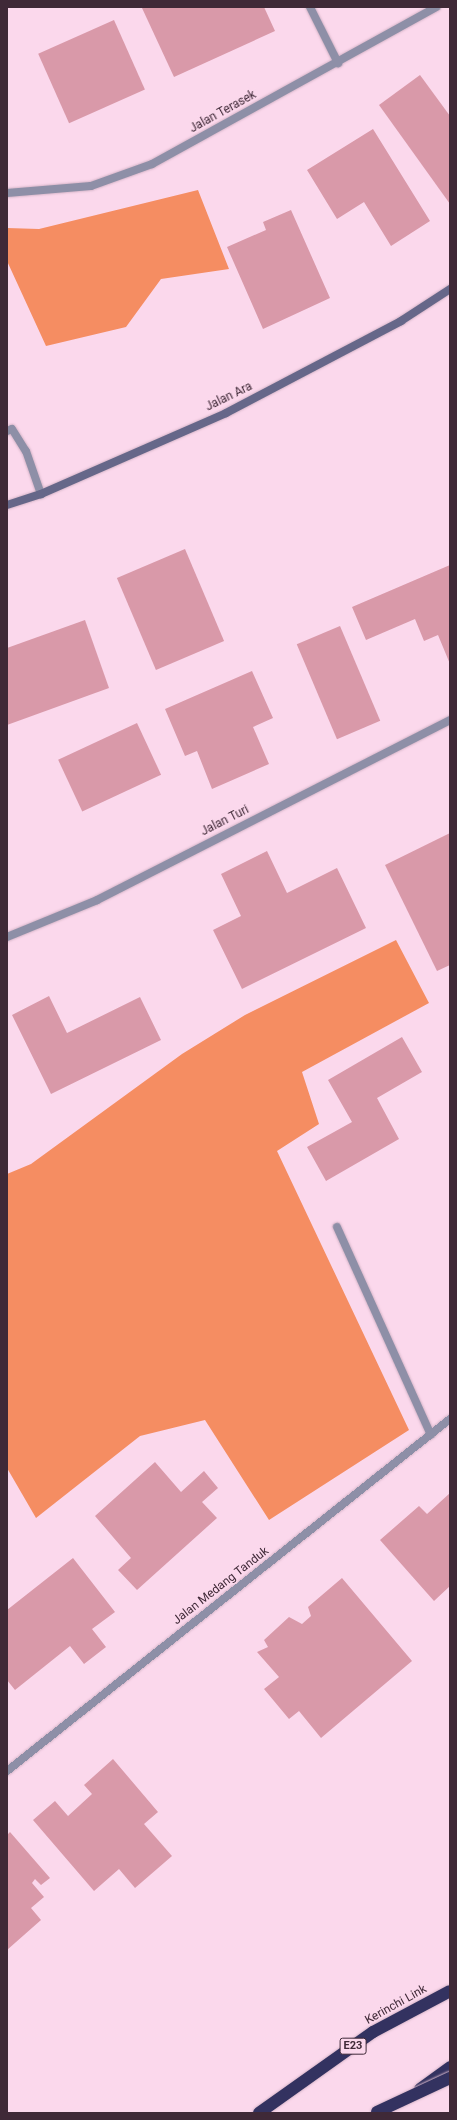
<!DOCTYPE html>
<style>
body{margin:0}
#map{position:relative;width:457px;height:2120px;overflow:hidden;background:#fbd8ec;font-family:Roboto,sans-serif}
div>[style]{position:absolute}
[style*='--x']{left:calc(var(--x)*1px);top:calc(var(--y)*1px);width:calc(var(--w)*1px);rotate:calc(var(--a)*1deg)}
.forest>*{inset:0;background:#f58d62}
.building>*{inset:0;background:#d999a9;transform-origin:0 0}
.roads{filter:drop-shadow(0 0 1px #d5b5c8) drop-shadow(0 0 1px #d5b5c8)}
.lane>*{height:8px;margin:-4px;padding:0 4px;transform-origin:4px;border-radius:4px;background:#8e8fa7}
.street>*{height:8px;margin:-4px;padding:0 4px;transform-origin:4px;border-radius:4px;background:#8e8fa7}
.secondary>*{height:8px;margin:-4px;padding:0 4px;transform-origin:4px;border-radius:4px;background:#666789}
.highway>*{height:12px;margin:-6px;padding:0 6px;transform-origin:6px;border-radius:6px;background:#333260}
.bridges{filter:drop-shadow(0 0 1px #d5b5c8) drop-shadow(0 0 1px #d5b5c8)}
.highway-bridge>*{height:12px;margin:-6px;padding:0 6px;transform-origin:6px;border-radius:6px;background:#333260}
span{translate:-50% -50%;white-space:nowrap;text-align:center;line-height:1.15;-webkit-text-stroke:3px #fbd8ec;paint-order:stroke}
.shield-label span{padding:1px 3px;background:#fbd8ec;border:1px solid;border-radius:3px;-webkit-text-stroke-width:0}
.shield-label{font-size:11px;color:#3f2937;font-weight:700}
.street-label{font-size:12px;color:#3f2937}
.frame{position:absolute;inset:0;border:8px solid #3f2937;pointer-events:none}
</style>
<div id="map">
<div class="forest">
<i style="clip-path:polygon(198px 190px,229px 269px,161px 279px,126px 327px,46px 346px,7px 261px,7px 228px,39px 229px)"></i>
<i style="clip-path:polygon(396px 940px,429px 1003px,302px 1072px,319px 1124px,277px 1151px,409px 1430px,269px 1520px,205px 1420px,140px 1436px,36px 1518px,7px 1468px,7px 1174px,31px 1164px,182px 1054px,245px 1015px)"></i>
</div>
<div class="building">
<i style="clip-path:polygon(145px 7px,264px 7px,275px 31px,174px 77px,142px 8px)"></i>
<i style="left:114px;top:20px;width:76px;height:83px;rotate:66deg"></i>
<i style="clip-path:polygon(420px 75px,450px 116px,450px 204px,379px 105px)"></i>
<i style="clip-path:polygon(373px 129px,430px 221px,391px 246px,364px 202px,337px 219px,307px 170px)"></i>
<i style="clip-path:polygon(291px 210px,330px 298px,263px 329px,227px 247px,266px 230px,263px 222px)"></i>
<i style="left:185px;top:549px;width:100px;height:74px;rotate:67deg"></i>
<i style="clip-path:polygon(450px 565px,450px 664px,438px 635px,424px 641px,415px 619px,366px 640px,352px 607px)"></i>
<i style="clip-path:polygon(85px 620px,109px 688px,7px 725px,7px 648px)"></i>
<i style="left:340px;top:626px;width:103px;height:47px;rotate:67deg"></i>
<i style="clip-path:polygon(252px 671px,273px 718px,253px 727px,269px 764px,212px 789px,197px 751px,185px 756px,165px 709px)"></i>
<i style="left:137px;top:723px;width:57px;height:87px;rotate:65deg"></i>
<i style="clip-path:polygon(450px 833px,450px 965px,437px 971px,385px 865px)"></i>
<i style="clip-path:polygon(267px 851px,287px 893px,337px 868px,366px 928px,242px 989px,213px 930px,241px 916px,221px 874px)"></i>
<i style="clip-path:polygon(49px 996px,67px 1033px,140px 997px,161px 1040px,51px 1094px,12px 1015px)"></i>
<i style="clip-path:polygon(402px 1037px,422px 1072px,377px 1098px,399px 1139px,326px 1181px,307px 1147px,352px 1122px,328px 1080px)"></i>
<i style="clip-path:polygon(155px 1462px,181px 1492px,204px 1471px,218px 1488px,202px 1502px,217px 1518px,137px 1590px,118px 1570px,131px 1558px,95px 1516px)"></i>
<i style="clip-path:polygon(450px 1493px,450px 1586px,434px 1601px,380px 1540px,419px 1506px,427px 1514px)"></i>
<i style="clip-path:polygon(73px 1558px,115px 1612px,92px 1629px,106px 1647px,84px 1664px,70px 1646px,15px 1690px,7px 1680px,7px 1610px)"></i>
<i style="clip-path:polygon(342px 1578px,412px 1661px,321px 1738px,299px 1711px,289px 1719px,264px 1689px,279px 1677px,257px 1652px,268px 1647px,264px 1640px,289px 1617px,302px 1624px,311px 1616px,308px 1607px)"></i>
<i style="clip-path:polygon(113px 1759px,158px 1812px,144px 1824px,172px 1856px,135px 1888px,119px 1869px,94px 1891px,33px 1820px,55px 1801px,68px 1816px,92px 1794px,84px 1785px)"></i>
<i style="clip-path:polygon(10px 1832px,50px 1878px,41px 1885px,35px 1879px,32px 1883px,44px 1897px,31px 1908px,41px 1920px,7px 1950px,7px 1835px)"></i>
</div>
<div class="roads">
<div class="lane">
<i style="--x:7;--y:431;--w:5;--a:-22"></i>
<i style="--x:12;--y:429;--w:26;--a:58"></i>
<i style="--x:26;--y:451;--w:46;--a:70.8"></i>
<i style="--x:337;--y:1227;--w:228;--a:65.7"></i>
</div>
<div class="street">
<i style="--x:310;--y:7;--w:63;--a:63.4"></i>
<i style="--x:7;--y:193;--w:84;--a:-4.8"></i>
<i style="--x:91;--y:186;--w:65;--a:-19.8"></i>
<i style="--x:152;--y:164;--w:325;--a:-28.9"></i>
<i style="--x:7;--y:937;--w:97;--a:-22.3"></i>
<i style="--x:97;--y:900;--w:396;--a:-27"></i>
<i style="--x:7;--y:1771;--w:566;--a:-38.47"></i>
</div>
<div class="secondary">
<i style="--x:7;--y:505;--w:36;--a:-18"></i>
<i style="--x:41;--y:494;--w:202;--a:-23.6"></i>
<i style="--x:226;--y:413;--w:198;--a:-27.7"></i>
<i style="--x:401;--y:321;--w:59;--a:-33.1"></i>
</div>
<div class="highway">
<i style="--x:420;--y:2089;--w:37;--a:-36"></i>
<i style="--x:259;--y:2113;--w:140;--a:-35.4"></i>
<i style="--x:373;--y:2032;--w:87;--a:-28"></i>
</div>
</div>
<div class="bridges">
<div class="highway-bridge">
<i style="--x:377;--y:2112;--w:81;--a:-25"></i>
</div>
</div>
<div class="shield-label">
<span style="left:353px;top:2046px">E23</span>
</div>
<div class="street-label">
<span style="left:223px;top:112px;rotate:-29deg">Jalan Terasek</span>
<span style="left:229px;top:397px;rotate:-26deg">Jalan Ara</span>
<span style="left:225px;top:821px;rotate:-27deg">Jalan Turi</span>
<span style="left:221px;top:1586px;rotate:-38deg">Jalan Medang Tanduk</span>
<span style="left:396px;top:2005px;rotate:-29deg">Kerinchi Link</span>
</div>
<div class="frame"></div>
</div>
